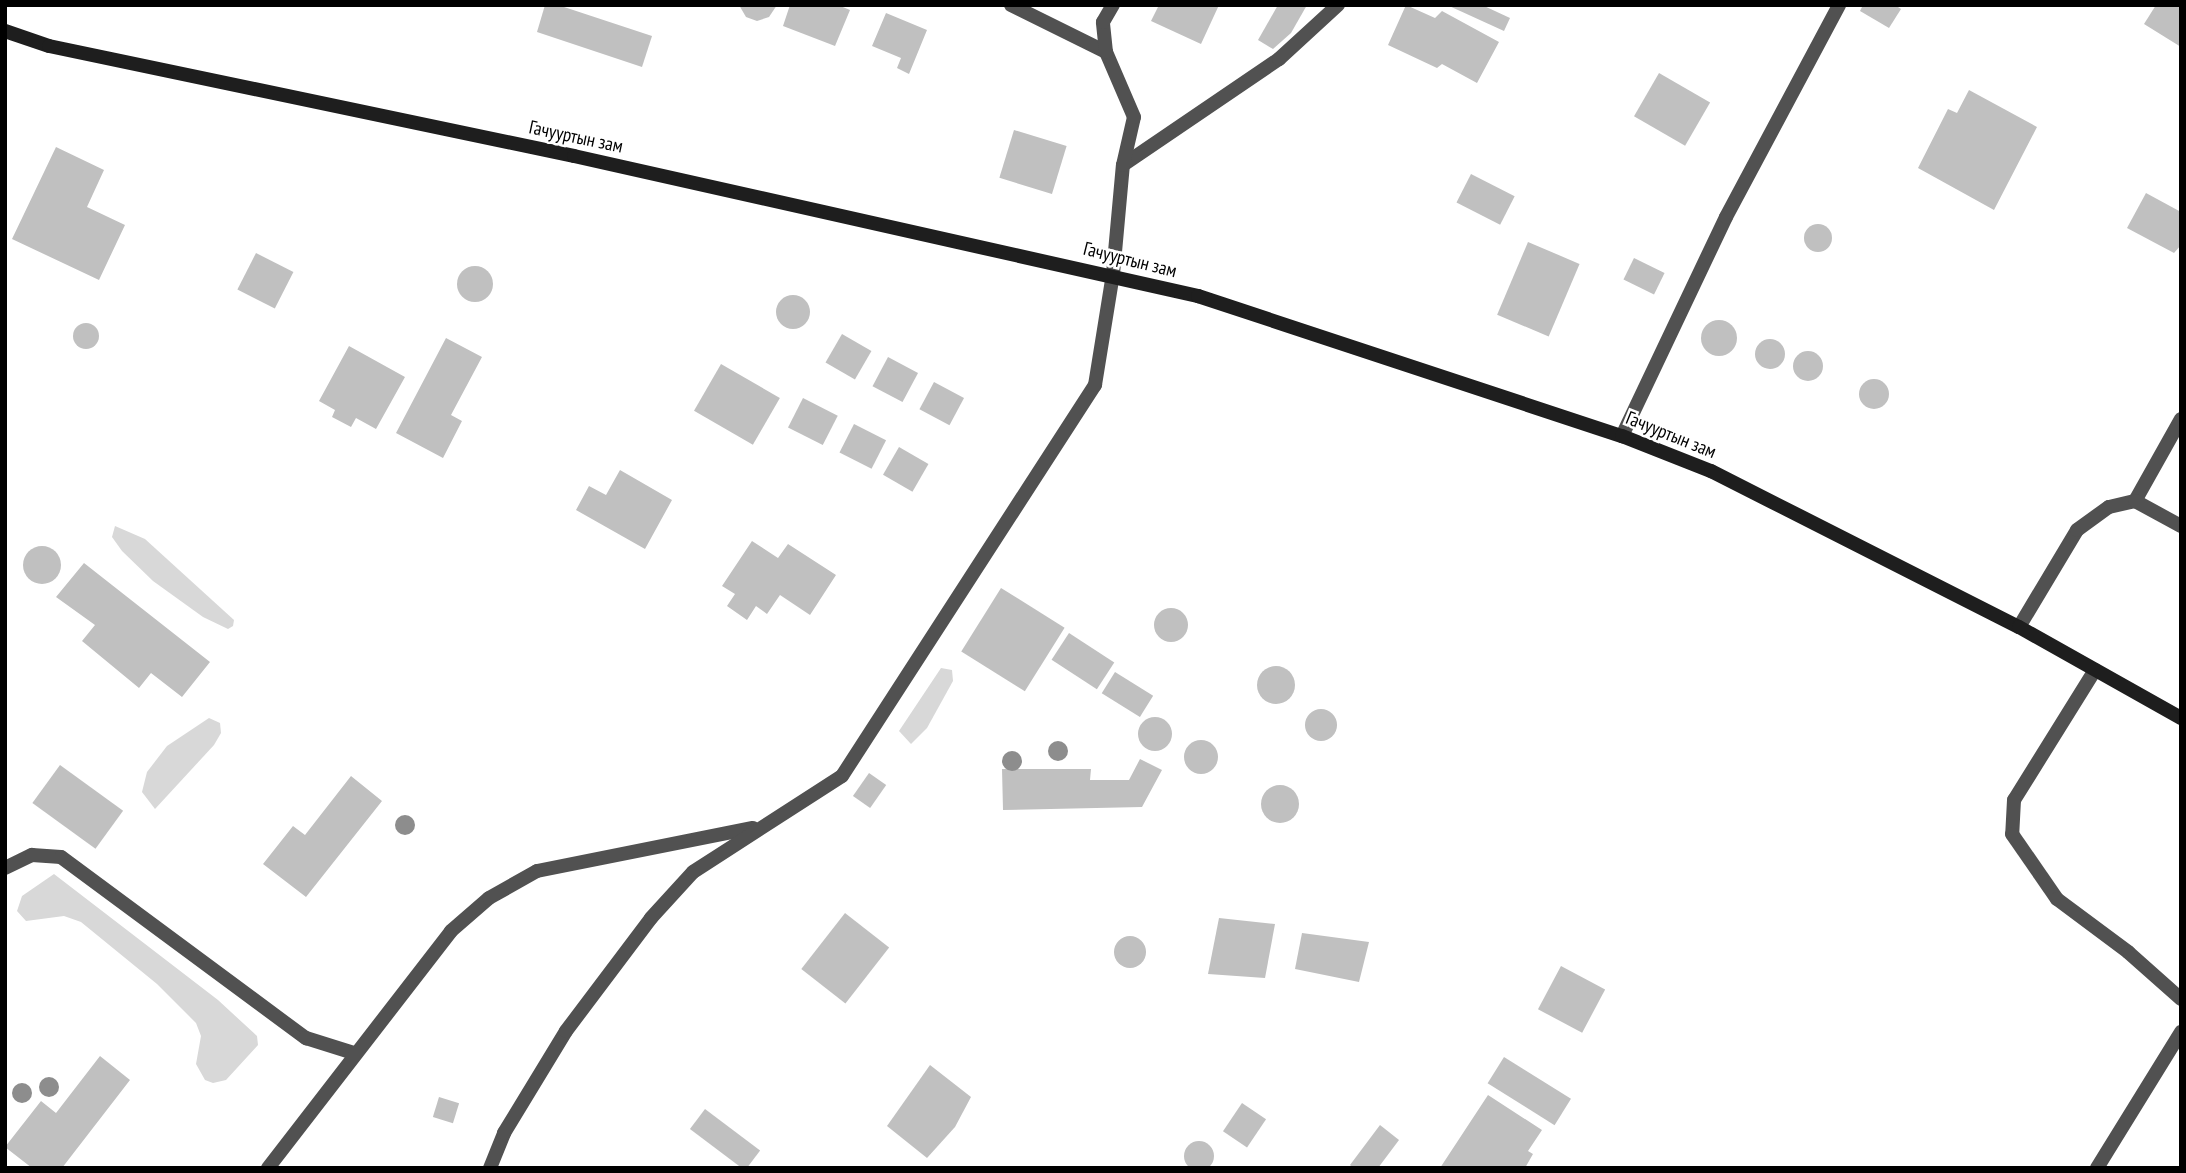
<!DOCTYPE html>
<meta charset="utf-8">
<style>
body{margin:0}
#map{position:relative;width:2186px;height:1173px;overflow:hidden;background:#fff;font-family:"PT Sans Narrow",sans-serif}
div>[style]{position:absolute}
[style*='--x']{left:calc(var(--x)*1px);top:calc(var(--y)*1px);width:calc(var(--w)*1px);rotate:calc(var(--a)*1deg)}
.green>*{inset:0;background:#d8d8d8}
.building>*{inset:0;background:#c0c0c0;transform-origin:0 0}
.round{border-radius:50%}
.minor>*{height:14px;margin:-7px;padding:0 7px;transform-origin:7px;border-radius:7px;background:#515151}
.secondary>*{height:14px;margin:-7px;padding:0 7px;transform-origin:7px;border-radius:7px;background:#1e1e1e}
.trees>*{width:20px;height:20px;margin:-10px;border-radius:50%;background:#8d8d8d}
span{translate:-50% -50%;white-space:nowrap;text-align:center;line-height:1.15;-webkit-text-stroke:5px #fff;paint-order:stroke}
.street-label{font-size:19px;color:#000}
.frame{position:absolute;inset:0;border:7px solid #000;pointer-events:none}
</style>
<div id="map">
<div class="green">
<i style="clip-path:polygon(115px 526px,145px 539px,234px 620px,233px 626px,228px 629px,203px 617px,153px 581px,122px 551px,112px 537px)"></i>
<i style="clip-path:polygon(941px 668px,952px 670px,953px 681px,927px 728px,911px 744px,899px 731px)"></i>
<i style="clip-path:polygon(209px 718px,220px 723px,221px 733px,214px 745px,155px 809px,142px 792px,147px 772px,167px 746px)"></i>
<i style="clip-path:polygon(54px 874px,218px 1000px,257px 1036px,258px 1045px,226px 1080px,213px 1083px,205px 1080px,196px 1064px,201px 1036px,196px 1023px,157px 984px,81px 922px,64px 916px,26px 921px,17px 911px,22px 896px)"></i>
</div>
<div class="building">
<i style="clip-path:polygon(545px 5px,558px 5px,652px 36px,642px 67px,537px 32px)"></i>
<i style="clip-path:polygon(739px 5px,777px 5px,769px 17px,757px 21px,746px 17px)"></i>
<i style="clip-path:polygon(790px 5px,838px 5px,850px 10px,835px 46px,783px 26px)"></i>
<i style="clip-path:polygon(1159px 5px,1219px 5px,1201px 44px,1151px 21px)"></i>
<i style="clip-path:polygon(1278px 5px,1307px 5px,1291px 33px,1273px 49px,1258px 40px)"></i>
<i style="clip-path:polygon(1406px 5px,1435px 18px,1442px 11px,1499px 42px,1477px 83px,1442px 64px,1437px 68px,1388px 45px)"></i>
<i style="clip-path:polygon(1447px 5px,1482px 5px,1510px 18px,1504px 31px)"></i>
<i style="clip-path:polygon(1863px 5px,1895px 5px,1901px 9px,1889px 28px,1860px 11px)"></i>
<i style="clip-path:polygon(2156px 5px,2181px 5px,2181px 47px,2144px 24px)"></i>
<i style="clip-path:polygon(886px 13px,927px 30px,909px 74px,897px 68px,901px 58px,872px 46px)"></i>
<i style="left:1659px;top:73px;width:59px;height:50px;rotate:30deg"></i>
<i style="clip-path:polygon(1969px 90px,2037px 127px,1994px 210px,1918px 168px,1948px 109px,1957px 113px)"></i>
<i style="left:1014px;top:130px;width:55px;height:50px;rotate:17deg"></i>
<i style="clip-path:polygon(56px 147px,104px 170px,87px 207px,125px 225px,99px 280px,12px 239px)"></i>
<i style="left:1471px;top:174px;width:49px;height:32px;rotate:27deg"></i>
<i style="clip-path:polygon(2146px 193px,2181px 212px,2181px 245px,2174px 253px,2127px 228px)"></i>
<i class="round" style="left:1804px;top:224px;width:28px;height:28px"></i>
<i style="left:1528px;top:242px;width:56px;height:79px;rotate:23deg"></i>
<i style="left:256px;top:253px;width:42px;height:41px;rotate:27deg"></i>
<i style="left:1634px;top:258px;width:34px;height:24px;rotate:26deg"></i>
<i class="round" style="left:457px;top:266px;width:36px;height:36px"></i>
<i class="round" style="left:776px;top:295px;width:34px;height:34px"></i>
<i class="round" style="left:1701px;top:320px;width:36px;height:36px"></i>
<i class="round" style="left:73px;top:323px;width:26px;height:26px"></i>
<i style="left:842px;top:334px;width:34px;height:33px;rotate:30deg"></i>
<i style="clip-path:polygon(446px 338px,482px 357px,451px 415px,462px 421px,443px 458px,396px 433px)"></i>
<i class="round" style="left:1755px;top:339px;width:30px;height:30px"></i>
<i style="clip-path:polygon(349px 346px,405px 377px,376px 429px,356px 418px,351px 427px,332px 417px,335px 410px,319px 401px)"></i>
<i class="round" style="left:1793px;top:351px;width:30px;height:30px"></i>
<i style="left:888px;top:357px;width:34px;height:33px;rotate:28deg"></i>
<i style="left:721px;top:364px;width:68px;height:54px;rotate:30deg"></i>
<i class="round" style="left:1859px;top:379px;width:30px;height:30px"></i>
<i style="left:934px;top:382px;width:34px;height:31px;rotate:28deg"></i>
<i style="left:803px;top:398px;width:39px;height:33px;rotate:27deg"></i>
<i style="left:854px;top:424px;width:36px;height:32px;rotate:27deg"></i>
<i style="left:899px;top:447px;width:34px;height:32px;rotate:30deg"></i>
<i style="clip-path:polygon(620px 470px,672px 500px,645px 549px,576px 510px,589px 486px,606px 495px)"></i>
<i style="clip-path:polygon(752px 541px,778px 558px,788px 544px,836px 575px,810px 615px,780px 595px,767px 614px,756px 606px,747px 620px,727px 606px,735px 594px,722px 586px)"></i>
<i class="round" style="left:23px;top:546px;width:38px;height:38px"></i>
<i style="clip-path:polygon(84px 563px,210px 662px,182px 697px,151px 673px,139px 688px,82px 641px,95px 625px,56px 597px)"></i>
<i style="left:1001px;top:588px;width:75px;height:75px;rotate:32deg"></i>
<i class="round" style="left:1154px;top:608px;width:34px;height:34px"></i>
<i style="left:1069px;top:633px;width:54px;height:32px;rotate:33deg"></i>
<i class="round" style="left:1257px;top:666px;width:38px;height:38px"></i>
<i style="left:1115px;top:672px;width:45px;height:25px;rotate:32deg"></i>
<i class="round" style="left:1305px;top:709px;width:32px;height:32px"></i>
<i class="round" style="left:1138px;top:717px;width:34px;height:34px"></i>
<i class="round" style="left:1184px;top:740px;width:34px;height:34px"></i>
<i style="clip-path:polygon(1140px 759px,1162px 770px,1142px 807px,1003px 810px,1002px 769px,1091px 769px,1090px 780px,1129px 780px)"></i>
<i style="left:60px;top:765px;width:78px;height:47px;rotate:36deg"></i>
<i style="left:869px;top:773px;width:21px;height:28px;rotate:35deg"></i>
<i style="clip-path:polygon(351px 776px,382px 801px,306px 897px,263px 864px,293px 826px,305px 835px)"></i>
<i class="round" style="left:1261px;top:785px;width:38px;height:38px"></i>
<i style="left:845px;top:913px;width:56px;height:71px;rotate:38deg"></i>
<i style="clip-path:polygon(1219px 918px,1275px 924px,1265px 978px,1208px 974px)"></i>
<i style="clip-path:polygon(1302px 933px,1369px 942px,1359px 982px,1295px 969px)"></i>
<i class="round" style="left:1114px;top:936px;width:32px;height:32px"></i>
<i style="left:1561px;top:966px;width:50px;height:49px;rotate:28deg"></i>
<i style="clip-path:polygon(100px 1056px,130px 1080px,62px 1168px,32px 1168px,5px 1147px,41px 1101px,56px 1113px)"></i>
<i style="left:1504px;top:1057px;width:79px;height:31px;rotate:32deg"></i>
<i style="clip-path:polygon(930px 1065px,971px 1097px,955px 1127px,927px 1158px,887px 1126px)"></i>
<i style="clip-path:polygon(1488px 1095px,1542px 1130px,1528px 1151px,1533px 1154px,1525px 1168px,1440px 1168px)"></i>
<i style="left:439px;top:1097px;width:21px;height:21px;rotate:17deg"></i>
<i style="left:1242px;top:1103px;width:29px;height:34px;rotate:34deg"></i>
<i style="left:705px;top:1109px;width:69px;height:25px;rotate:37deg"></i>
<i style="clip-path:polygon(1380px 1125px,1399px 1140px,1378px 1168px,1353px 1168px,1350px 1165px)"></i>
<i class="round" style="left:1184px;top:1141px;width:30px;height:30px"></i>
</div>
<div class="minor">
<i style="--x:1011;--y:5;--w:106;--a:26.3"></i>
<i style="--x:1123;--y:165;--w:189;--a:-34.2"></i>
<i style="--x:1279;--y:59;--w:80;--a:-42.5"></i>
<i style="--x:1622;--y:436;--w:242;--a:-64.6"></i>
<i style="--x:1726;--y:217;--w:240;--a:-61.9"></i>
<i style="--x:2135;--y:501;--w:94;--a:-60.7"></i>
<i style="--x:2019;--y:627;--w:113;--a:-59.1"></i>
<i style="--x:2077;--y:530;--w:39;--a:-36"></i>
<i style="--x:2109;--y:507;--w:27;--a:-13"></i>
<i style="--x:2135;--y:501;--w:52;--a:28.5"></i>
<i style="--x:2095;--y:670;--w:153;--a:121.9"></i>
<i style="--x:2014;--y:800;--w:34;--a:93"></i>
<i style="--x:2012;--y:834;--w:79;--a:55.3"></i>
<i style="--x:2057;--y:899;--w:89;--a:36.7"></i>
<i style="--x:2128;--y:952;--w:71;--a:41.6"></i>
<i style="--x:5;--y:868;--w:30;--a:-26"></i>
<i style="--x:32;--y:855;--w:29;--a:4"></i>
<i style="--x:61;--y:857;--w:305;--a:36.5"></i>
<i style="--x:306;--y:1038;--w:50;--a:17.4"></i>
<i style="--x:268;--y:1168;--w:299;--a:-52.3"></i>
<i style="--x:451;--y:931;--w:50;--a:-41"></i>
<i style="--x:489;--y:898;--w:55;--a:-29.4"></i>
<i style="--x:537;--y:871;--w:220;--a:-11.3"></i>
<i style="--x:490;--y:1168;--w:38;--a:-68"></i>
<i style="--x:504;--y:1133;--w:119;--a:-58.7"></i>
<i style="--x:566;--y:1031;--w:141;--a:-53"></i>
<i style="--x:651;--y:918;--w:62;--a:-47.6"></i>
<i style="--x:693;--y:872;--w:177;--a:-32.8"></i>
<i style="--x:842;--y:776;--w:466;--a:-57.1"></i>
<i style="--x:1095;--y:385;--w:112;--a:-80.8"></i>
<i style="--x:1113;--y:274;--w:109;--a:-84.8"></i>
<i style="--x:1123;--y:165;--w:49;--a:-77.1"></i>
<i style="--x:1134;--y:117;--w:71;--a:-113.3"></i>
<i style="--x:1106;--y:52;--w:30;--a:-96"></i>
<i style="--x:1103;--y:22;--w:20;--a:-60"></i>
<i style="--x:2097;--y:1168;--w:160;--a:-58.3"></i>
</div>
<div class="secondary">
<i style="--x:5;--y:31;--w:46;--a:18.8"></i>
<i style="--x:49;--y:46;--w:536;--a:11.83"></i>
<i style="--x:574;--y:156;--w:640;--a:12.65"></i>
<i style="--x:1198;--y:296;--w:447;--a:18.3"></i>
<i style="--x:1622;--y:436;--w:96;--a:21.5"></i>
<i style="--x:1711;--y:471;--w:345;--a:26.9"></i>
<i style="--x:2019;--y:627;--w:186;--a:29.3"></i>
</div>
<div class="trees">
<i style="left:1058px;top:751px"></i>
<i style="left:1012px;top:761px"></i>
<i style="left:405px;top:825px"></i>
<i style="left:49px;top:1087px"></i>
<i style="left:22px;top:1093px"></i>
</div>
<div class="street-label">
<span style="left:576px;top:137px;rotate:12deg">Гачууртын зам</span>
<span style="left:1130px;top:260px;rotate:14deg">Гачууртын зам</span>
<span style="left:1671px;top:435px;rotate:22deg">Гачууртын зам</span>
</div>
<div class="frame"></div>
</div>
